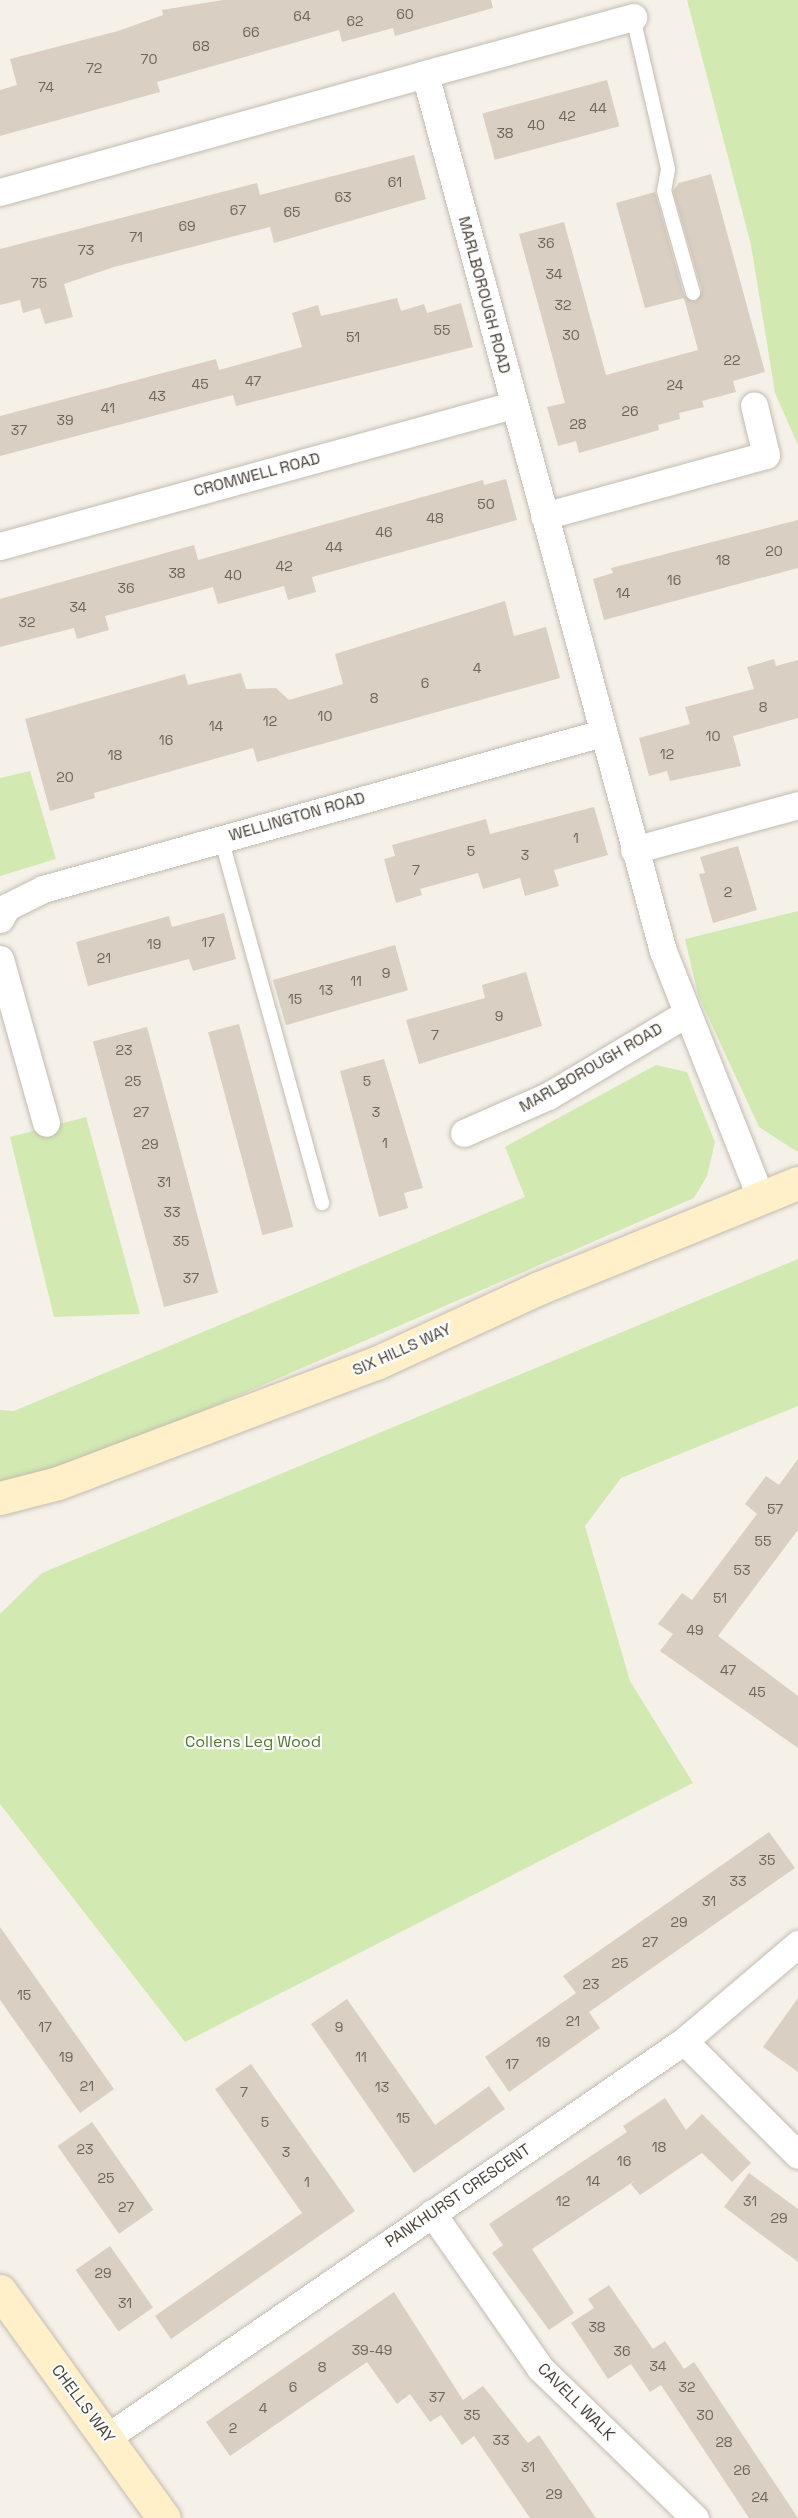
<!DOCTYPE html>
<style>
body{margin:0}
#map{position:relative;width:798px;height:2518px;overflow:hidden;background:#f5f1e9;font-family:"Space Grotesk",sans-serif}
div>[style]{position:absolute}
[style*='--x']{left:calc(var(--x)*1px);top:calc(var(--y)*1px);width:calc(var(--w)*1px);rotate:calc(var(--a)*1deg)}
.green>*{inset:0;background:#d2e9b2}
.building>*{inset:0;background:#d9cfc2;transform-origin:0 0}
.roads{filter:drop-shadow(0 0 2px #c3bbaf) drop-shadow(0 0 2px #c3bbaf)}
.lane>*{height:14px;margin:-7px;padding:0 7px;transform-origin:7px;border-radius:7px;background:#fff}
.street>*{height:27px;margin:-13.5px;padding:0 13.5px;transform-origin:13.5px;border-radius:13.5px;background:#fff}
.secondary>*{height:33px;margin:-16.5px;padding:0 16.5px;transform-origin:16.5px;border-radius:16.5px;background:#fff0c9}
span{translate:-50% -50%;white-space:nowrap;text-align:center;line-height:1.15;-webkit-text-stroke:4.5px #fff;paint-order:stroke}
.number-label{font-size:14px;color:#6d645a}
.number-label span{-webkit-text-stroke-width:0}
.street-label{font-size:16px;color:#494137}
.park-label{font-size:16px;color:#4b7b2a}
</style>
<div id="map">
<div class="green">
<i style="clip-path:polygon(687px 0,798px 0,798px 445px,775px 393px,751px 245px)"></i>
<i style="clip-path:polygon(30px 771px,56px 859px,0 876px,0 778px)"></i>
<i style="clip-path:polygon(798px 911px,798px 1151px,796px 1151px,759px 1127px,698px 995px,685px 939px)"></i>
<i style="clip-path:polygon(656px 1065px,687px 1072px,715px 1142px,707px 1176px,694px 1198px,76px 1466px,0 1483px,0 1410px,14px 1411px,525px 1197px,505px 1147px)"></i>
<i style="clip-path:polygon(86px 1117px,140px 1314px,54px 1317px,10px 1137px)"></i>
<i style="clip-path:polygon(798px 1259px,798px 1406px,621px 1478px,585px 1526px,630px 1681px,693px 1783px,185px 2042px,0 1804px,0 1614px,42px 1573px)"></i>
</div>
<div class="building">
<i style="clip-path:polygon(223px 0,491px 0,493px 8px,395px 36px,393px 28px,342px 42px,339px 30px,157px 82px,160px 92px,0 136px,0 90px,17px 85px,10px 59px,118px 31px,163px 15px,162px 10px)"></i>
<i style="left:607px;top:80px;width:48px;height:129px;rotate:75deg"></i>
<i style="clip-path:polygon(414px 155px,426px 199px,274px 243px,270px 227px,114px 267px,64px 284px,73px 317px,45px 324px,40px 308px,23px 313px,20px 300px,0 305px,0 249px,257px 183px,260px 195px)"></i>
<i style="clip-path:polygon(711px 174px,765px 372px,733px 381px,736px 392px,702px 401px,704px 407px,679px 413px,680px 419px,658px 425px,659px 430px,579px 453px,576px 441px,558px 446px,547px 407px,565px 403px,519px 234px,564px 222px,606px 375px,698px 350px,684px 298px,645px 308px,616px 203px,655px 192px,684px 295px,696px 301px,702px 291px,673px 191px,679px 183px)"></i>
<i style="clip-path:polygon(397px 298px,401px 311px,424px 304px,427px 313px,461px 303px,473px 347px,236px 406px,233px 395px,0 456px,0 416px,216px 359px,219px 370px,302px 347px,292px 313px,318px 305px,321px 316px)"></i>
<i style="clip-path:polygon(506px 479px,517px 520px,312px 577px,316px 592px,288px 600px,284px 586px,218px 604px,213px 587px,105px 616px,109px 630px,77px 639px,74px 628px,0 647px,0 599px,194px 545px,198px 560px,483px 480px,484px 485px)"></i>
<i style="clip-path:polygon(798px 520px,798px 568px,604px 620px,593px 579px,613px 573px,611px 568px)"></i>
<i style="clip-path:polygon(505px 601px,514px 636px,546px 627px,560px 678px,257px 762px,253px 748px,94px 793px,95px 798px,50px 811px,25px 719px,185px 674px,188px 685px,241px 673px,246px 689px,276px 688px,289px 700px,343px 684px,335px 654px)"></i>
<i style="clip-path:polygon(774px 659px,776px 666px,798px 660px,798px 718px,733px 736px,741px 766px,670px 781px,667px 771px,649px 776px,639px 738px,690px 724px,685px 707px,754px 689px,747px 667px)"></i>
<i style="clip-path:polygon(594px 807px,608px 855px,554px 870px,559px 886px,525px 896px,520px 878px,483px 889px,478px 873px,420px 889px,422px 895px,396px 903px,384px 859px,395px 856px,392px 845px,486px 819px,490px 834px)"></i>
<i style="clip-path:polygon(738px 846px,757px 910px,713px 923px,699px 874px,705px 873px,700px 857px)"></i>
<i style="clip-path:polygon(224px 913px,236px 959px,193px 971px,189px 959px,88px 986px,76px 942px,169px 916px,172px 927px)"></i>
<i style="left:395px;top:945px;width:47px;height:127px;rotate:74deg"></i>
<i style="clip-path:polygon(526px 972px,542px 1026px,419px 1064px,406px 1020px,485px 998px,482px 985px)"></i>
<i style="left:239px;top:1024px;width:210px;height:32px;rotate:75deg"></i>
<i style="left:147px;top:1027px;width:275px;height:56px;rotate:75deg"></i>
<i style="clip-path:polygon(384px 1059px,423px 1188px,404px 1193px,408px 1208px,379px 1217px,340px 1071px)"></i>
<i style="clip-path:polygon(798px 1459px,798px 1530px,718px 1636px,798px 1696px,798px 1748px,660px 1651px,673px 1634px,658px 1624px,682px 1593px,692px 1600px,757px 1514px,745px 1504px,766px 1476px,779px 1485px)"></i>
<i style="clip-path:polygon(769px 1832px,795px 1868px,589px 2012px,600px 2028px,509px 2092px,485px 2057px,576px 1993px,563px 1976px)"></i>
<i style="clip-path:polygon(0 1927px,114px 2089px,80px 2113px,0 2000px)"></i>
<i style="clip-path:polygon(798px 1998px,798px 2072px,763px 2047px)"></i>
<i style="clip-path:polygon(347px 1999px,435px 2125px,489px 2086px,505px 2109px,414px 2173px,311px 2024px)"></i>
<i style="clip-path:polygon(251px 2064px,355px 2211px,171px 2339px,155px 2316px,302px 2213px,215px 2089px)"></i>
<i style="clip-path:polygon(665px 2098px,686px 2130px,702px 2114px,751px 2163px,732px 2182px,702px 2153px,640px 2195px,631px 2184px,636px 2180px,532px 2249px,574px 2313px,549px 2330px,492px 2253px,503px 2245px,489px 2224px,627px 2132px,623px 2126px)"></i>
<i style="left:92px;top:2122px;width:107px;height:42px;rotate:55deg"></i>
<i style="clip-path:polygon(749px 2173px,798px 2209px,798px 2262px,724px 2207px)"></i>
<i style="left:110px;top:2246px;width:75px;height:42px;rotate:55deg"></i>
<i style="clip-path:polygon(609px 2285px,653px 2349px,665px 2341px,684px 2369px,694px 2362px,798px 2518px,749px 2518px,661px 2385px,650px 2392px,631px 2364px,608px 2379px,571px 2323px,594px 2308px,588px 2299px)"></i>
<i style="clip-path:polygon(394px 2292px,463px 2400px,483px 2386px,528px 2443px,539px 2435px,596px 2518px,530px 2518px,474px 2436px,462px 2445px,441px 2415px,430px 2422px,410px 2394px,397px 2404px,367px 2362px,230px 2456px,206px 2422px)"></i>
</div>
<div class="roads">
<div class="lane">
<i style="--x:633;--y:17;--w:156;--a:77"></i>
<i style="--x:668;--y:169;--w:22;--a:100"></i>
<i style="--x:664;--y:191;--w:106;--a:74.1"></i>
<i style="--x:221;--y:838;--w:379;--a:74.5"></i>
</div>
<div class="street">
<i style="--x:425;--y:74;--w:216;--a:-15.3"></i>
<i style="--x:0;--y:192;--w:441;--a:-15.5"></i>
<i style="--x:425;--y:74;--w:909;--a:74.82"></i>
<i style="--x:663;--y:951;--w:267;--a:68.4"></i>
<i style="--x:544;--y:516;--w:230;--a:-15.4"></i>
<i style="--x:766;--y:455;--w:51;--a:-103.5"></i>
<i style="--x:0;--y:546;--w:532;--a:-15.37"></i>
<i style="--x:634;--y:850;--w:170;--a:-15.3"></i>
<i style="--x:0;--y:919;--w:14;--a:-60"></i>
<i style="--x:7;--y:907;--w:40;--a:-26.6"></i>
<i style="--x:43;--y:889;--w:580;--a:-15.59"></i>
<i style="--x:0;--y:959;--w:170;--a:74.3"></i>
<i style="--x:464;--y:1133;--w:92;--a:-23.8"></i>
<i style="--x:548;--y:1096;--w:158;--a:-30.8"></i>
<i style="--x:684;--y:2041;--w:161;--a:45"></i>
<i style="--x:432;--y:2213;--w:189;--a:55.1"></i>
<i style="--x:540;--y:2368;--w:216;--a:44.1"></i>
<i style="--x:109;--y:2436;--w:698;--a:-34.49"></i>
<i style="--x:684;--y:2041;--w:150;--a:-40.4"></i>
</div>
<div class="secondary">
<i style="--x:0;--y:1498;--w:60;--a:-14.5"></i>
<i style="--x:58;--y:1483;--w:340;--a:-20.7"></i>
<i style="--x:376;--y:1363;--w:179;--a:-24.7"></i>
<i style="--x:539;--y:1288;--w:279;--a:-22.1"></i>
<i style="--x:0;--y:2291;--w:280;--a:54.2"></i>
</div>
</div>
<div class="number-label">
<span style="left:405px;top:14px">60</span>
<span style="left:302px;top:16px">64</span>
<span style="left:355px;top:21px">62</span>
<span style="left:251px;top:32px">66</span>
<span style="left:201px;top:46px">68</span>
<span style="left:149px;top:59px">70</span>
<span style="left:94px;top:68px">72</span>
<span style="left:46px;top:87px">74</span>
<span style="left:598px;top:108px">44</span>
<span style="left:567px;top:116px">42</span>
<span style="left:536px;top:125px">40</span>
<span style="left:505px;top:133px">38</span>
<span style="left:395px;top:182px">61</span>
<span style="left:343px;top:197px">63</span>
<span style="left:238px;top:210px">67</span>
<span style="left:292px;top:212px">65</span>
<span style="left:187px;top:226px">69</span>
<span style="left:136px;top:237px">71</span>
<span style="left:546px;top:243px">36</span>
<span style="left:86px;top:250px">73</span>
<span style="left:554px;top:274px">34</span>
<span style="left:39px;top:283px">75</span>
<span style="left:563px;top:305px">32</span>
<span style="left:442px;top:330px">55</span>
<span style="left:571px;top:335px">30</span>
<span style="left:353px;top:337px">51</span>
<span style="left:732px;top:360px">22</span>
<span style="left:253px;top:381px">47</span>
<span style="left:200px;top:384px">45</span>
<span style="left:675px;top:385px">24</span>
<span style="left:157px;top:396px">43</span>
<span style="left:108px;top:408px">41</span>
<span style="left:630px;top:411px">26</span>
<span style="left:65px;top:420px">39</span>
<span style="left:578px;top:424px">28</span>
<span style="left:19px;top:430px">37</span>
<span style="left:486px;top:504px">50</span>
<span style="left:435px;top:518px">48</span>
<span style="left:384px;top:532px">46</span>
<span style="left:334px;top:547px">44</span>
<span style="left:774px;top:551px">20</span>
<span style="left:723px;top:560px">18</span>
<span style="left:284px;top:566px">42</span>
<span style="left:177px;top:573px">38</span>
<span style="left:233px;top:575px">40</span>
<span style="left:674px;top:580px">16</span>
<span style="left:126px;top:588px">36</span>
<span style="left:623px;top:593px">14</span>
<span style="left:78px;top:607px">34</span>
<span style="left:27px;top:622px">32</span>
<span style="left:477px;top:668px">4</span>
<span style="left:425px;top:683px">6</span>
<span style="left:374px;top:698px">8</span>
<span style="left:763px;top:707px">8</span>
<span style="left:325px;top:716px">10</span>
<span style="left:270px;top:721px">12</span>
<span style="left:216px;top:726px">14</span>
<span style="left:713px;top:736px">10</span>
<span style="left:166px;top:740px">16</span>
<span style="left:667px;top:754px">12</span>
<span style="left:115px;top:755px">18</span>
<span style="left:65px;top:777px">20</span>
<span style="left:576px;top:838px">1</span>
<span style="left:471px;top:851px">5</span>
<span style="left:525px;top:855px">3</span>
<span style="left:416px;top:870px">7</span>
<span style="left:728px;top:892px">2</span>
<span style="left:208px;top:942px">17</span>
<span style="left:154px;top:944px">19</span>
<span style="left:104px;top:958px">21</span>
<span style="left:386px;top:973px">9</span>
<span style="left:356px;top:981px">11</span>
<span style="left:326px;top:990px">13</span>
<span style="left:295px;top:999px">15</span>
<span style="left:499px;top:1016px">9</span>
<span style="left:435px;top:1035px">7</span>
<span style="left:124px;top:1050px">23</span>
<span style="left:133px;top:1081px">25</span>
<span style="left:367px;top:1081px">5</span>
<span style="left:141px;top:1112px">27</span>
<span style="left:376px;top:1112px">3</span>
<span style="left:385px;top:1143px">1</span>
<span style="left:150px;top:1144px">29</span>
<span style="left:164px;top:1182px">31</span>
<span style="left:172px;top:1212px">33</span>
<span style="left:181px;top:1241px">35</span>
<span style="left:191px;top:1278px">37</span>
<span style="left:775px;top:1509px">57</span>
<span style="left:763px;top:1541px">55</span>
<span style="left:742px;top:1570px">53</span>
<span style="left:720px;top:1598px">51</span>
<span style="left:695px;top:1630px">49</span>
<span style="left:728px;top:1670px">47</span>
<span style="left:757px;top:1692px">45</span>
<span style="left:767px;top:1860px">35</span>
<span style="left:738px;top:1881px">33</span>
<span style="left:709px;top:1901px">31</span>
<span style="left:679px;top:1922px">29</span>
<span style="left:650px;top:1942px">27</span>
<span style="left:620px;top:1963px">25</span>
<span style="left:591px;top:1984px">23</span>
<span style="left:24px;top:1995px">15</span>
<span style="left:573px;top:2021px">21</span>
<span style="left:45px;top:2027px">17</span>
<span style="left:339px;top:2027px">9</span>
<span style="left:543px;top:2042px">19</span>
<span style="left:66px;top:2057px">19</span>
<span style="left:361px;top:2057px">11</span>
<span style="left:512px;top:2064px">17</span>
<span style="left:87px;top:2086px">21</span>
<span style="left:382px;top:2087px">13</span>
<span style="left:244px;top:2092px">7</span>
<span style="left:403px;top:2118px">15</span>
<span style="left:265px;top:2122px">5</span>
<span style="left:659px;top:2147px">18</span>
<span style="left:85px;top:2149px">23</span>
<span style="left:286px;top:2152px">3</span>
<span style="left:624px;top:2161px">16</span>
<span style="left:106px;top:2178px">25</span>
<span style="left:593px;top:2181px">14</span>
<span style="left:307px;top:2182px">1</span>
<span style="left:563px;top:2201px">12</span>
<span style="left:750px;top:2201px">31</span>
<span style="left:126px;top:2207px">27</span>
<span style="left:779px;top:2218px">29</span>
<span style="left:103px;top:2273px">29</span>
<span style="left:125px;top:2303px">31</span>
<span style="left:597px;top:2327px">38</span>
<span style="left:372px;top:2350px">39-49</span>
<span style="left:622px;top:2351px">36</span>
<span style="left:658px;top:2366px">34</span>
<span style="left:322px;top:2367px">8</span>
<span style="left:293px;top:2387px">6</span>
<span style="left:687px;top:2387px">32</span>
<span style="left:437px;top:2397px">37</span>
<span style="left:263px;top:2408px">4</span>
<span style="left:472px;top:2415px">35</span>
<span style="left:705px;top:2415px">30</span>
<span style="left:233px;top:2428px">2</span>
<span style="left:501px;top:2440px">33</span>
<span style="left:724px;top:2442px">28</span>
<span style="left:528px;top:2467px">31</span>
<span style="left:742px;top:2470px">26</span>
<span style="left:554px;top:2494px">29</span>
<span style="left:760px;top:2497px">24</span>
</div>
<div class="street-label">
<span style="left:484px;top:295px;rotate:75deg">MARLBOROUGH ROAD</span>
<span style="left:257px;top:475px;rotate:-15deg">CROMWELL ROAD</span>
<span style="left:297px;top:817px;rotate:-16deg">WELLINGTON ROAD</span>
<span style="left:591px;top:1068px;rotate:-30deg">MARLBOROUGH ROAD</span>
<span style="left:402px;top:1350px;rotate:-24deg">SIX HILLS WAY</span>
<span style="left:458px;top:2196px;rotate:-34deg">PANKHURST CRESCENT</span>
<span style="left:576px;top:2402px;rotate:45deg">CAVELL WALK</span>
<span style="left:83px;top:2404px;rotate:53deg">CHELLS WAY</span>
</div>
<div class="park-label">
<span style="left:253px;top:1742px">Collens Leg Wood</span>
</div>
</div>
